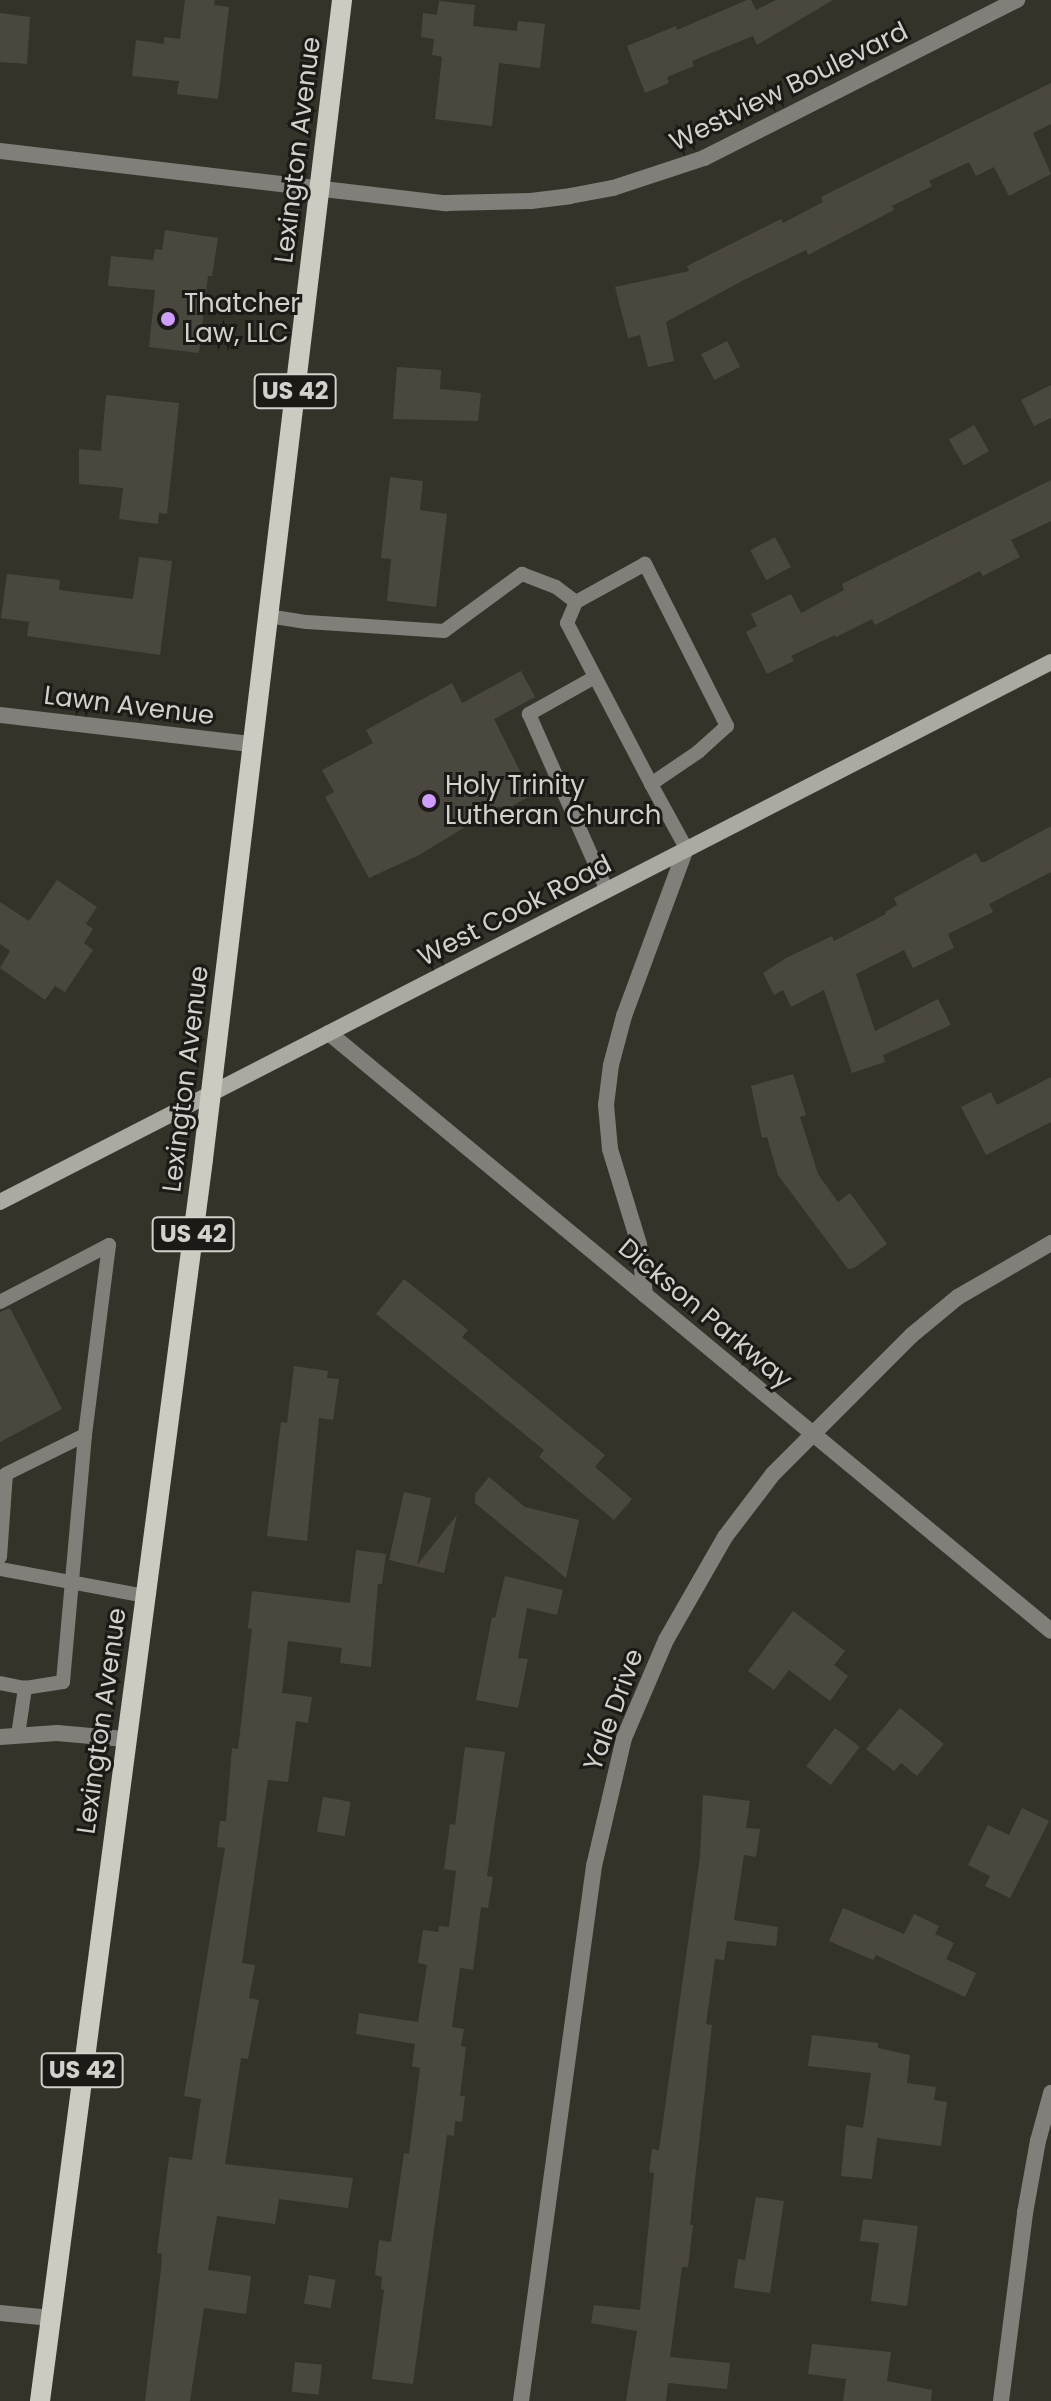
<!DOCTYPE html>
<style>
body{margin:0}
#map{position:relative;width:1051px;height:2401px;overflow:hidden;background:#343329;font-family:Poppins,sans-serif}
div>[style]{position:absolute}
[style*='--x']{left:calc(var(--x)*1px);top:calc(var(--y)*1px);width:calc(var(--w)*1px);rotate:calc(var(--a)*1deg)}
.building>*{inset:0;background:#4a483e;transform-origin:0 0}
.lane>*{height:14px;margin:-7px;padding:0 7px;transform-origin:7px;border-radius:7px;background:#807f7a}
.street>*{height:16px;margin:-8px;padding:0 8px;transform-origin:8px;border-radius:8px;background:#807f7a}
.secondary>*{height:16px;margin:-8px;padding:0 8px;transform-origin:8px;border-radius:8px;background:#abaaa2}
.primary>*{height:20px;margin:-10px;padding:0 10px;transform-origin:10px;border-radius:10px;background:#cdcbc1}
.dots>*{width:22px;height:22px;translate:-50% -50%;box-sizing:border-box;border:4px solid #1b1a16;border-radius:50%}
span{translate:-50% -50%;white-space:nowrap;text-align:center;line-height:1.15;-webkit-text-stroke:6px #1b1a16;paint-order:stroke}
.shield-label span{padding:2px 6px;background:#1b1a16;border:2px solid;border-radius:6px;-webkit-text-stroke-width:0}
.shield-label{font-size:24px;color:#d3d1cc;font-weight:700}
.street-label{font-size:26px;color:#d3d1cc}
.poi-label{font-size:26px;color:#d3d1cc}
.left{translate:0 -50%;text-align:left}
</style>
<div id="map">
<div class="building">
<i style="clip-path:polygon(185px 0,215px 0,214px 5px,229px 7px,218px 99px,177px 94px,179px 81px,132px 76px,136px 40px,164px 44px,164px 37px,180px 39px)"></i>
<i style="clip-path:polygon(747px 0,751px 0,756px 10px,776px 0,833px 0,757px 45px,753px 36px,692px 61px,694px 66px,667px 77px,669px 83px,645px 93px,627px 46px,676px 26px,677px 30px)"></i>
<i style="clip-path:polygon(439px 1px,475px 5px,473px 26px,517px 31px,518px 21px,545px 24px,540px 68px,499px 63px,492px 126px,435px 119px,442px 57px,432px 55px,434px 39px,421px 37px,423px 13px,437px 15px)"></i>
<i style="clip-path:polygon(0 13px,30px 17px,27px 64px,0 62px)"></i>
<i style="clip-path:polygon(1051px 83px,1051px 124px,1033px 133px,1051px 174px,1009px 196px,994px 167px,976px 176px,969px 162px,929px 181px,932px 186px,892px 206px,894px 210px,808px 255px,806px 250px,742px 281px,666px 322px,674px 361px,648px 367px,640px 335px,628px 338px,615px 287px,689px 271px,687px 266px,781px 219px,783px 223px,823px 202px,821px 197px,847px 184px)"></i>
<i style="clip-path:polygon(165px 230px,218px 238px,212px 276px,208px 276px,199px 353px,149px 347px,155px 290px,108px 286px,111px 256px,153px 260px,155px 249px,162px 250px)"></i>
<i style="left:727px;top:341px;width:29px;height:29px;rotate:63deg"></i>
<i style="clip-path:polygon(397px 367px,441px 370px,440px 389px,481px 393px,478px 421px,393px 419px)"></i>
<i style="clip-path:polygon(1051px 385px,1051px 418px,1034px 426px,1021px 400px)"></i>
<i style="clip-path:polygon(106px 395px,179px 403px,167px 514px,159px 513px,158px 524px,119px 519px,123px 488px,79px 484px,79px 449px,101px 451px)"></i>
<i style="left:974px;top:425px;width:30px;height:29px;rotate:60deg"></i>
<i style="clip-path:polygon(390px 477px,423px 481px,420px 510px,447px 514px,436px 607px,387px 601px,391px 559px,381px 558px)"></i>
<i style="clip-path:polygon(1051px 480px,1051px 521px,1011px 540px,1020px 557px,983px 576px,980px 571px,875px 625px,872px 619px,836px 637px,835px 635px,791px 656px,794px 661px,767px 674px,746px 632px,757px 626px,751px 614px,791px 594px,801px 613px,844px 590px,842px 584px)"></i>
<i style="left:775px;top:537px;width:34px;height:28px;rotate:62deg"></i>
<i style="clip-path:polygon(139px 557px,172px 561px,160px 655px,27px 636px,29px 622px,1px 618px,7px 574px,60px 580px,59px 590px,133px 599px)"></i>
<i style="clip-path:polygon(521px 671px,535px 697px,494px 719px,532px 795px,503px 811px,500px 806px,419px 855px,369px 878px,325px 797px,334px 792px,322px 770px,373px 743px,366px 730px,452px 683px,462px 703px)"></i>
<i style="clip-path:polygon(1051px 826px,1051px 872px,989px 904px,993px 912px,948px 934px,954px 948px,913px 968px,904px 950px,856px 974px,875px 1031px,938px 999px,951px 1025px,883px 1055px,885px 1062px,852px 1073px,824px 990px,791px 1007px,783px 990px,774px 995px,763px 973px,786px 958px,832px 936px,834px 941px,886px 914px,885px 912px,897px 905px,894px 898px,976px 853px,981px 862px,985px 862px)"></i>
<i style="clip-path:polygon(57px 880px,97px 907px,86px 924px,93px 929px,84px 943px,93px 950px,65px 992px,55px 986px,45px 1000px,0 968px,10px 951px,0 944px,0 902px,29px 921px)"></i>
<i style="clip-path:polygon(793px 1074px,806px 1115px,800px 1117px,818px 1174px,838px 1202px,850px 1193px,887px 1244px,854px 1268px,848px 1269px,778px 1175px,767px 1137px,762px 1138px,751px 1086px)"></i>
<i style="clip-path:polygon(1051px 1077px,1051px 1122px,986px 1155px,961px 1107px,991px 1092px,997px 1105px)"></i>
<i style="clip-path:polygon(404px 1279px,468px 1330px,462px 1337px,605px 1455px,595px 1467px,632px 1499px,614px 1520px,539px 1457px,544px 1450px,376px 1314px)"></i>
<i style="clip-path:polygon(10px 1308px,62px 1409px,0 1442px,0 1312px)"></i>
<i style="clip-path:polygon(294px 1366px,328px 1371px,327px 1378px,339px 1379px,333px 1420px,319px 1418px,307px 1541px,267px 1536px,281px 1422px,287px 1423px)"></i>
<i style="clip-path:polygon(489px 1477px,525px 1507px,579px 1520px,566px 1578px,475px 1503px,475px 1494px)"></i>
<i style="clip-path:polygon(404px 1492px,431px 1498px,417px 1565px,457px 1515px,444px 1573px,389px 1560px)"></i>
<i style="clip-path:polygon(356px 1550px,386px 1554px,382px 1584px,378px 1584px,371px 1667px,340px 1663px,342px 1648px,288px 1641px,282px 1693px,312px 1697px,308px 1723px,296px 1721px,288px 1782px,268px 1780px,242px 1963px,255px 1965px,249px 1998px,259px 2000px,248px 2059px,241px 2058px,225px 2164px,353px 2178px,348px 2208px,279px 2199px,275px 2224px,217px 2216px,208px 2270px,251px 2276px,246px 2314px,204px 2308px,190px 2401px,145px 2401px,161px 2269px,162px 2254px,157px 2253px,169px 2157px,192px 2160px,201px 2099px,184px 2096px,225px 1848px,217px 1847px,220px 1821px,226px 1821px,232px 1748px,238px 1749px,252px 1629px,248px 1628px,252px 1591px,350px 1603px)"></i>
<i style="clip-path:polygon(505px 1576px,563px 1590px,557px 1615px,527px 1608px,518px 1658px,528px 1659px,518px 1708px,476px 1700px,492px 1617px,495px 1618px)"></i>
<i style="clip-path:polygon(793px 1611px,845px 1651px,834px 1665px,848px 1676px,830px 1701px,789px 1670px,774px 1690px,748px 1671px)"></i>
<i style="clip-path:polygon(900px 1708px,944px 1744px,917px 1776px,901px 1763px,894px 1771px,866px 1749px)"></i>
<i style="left:835px;top:1728px;width:31px;height:48px;rotate:37deg"></i>
<i style="clip-path:polygon(465px 1747px,505px 1752px,487px 1876px,493px 1877px,488px 1908px,481px 1907px,473px 1970px,460px 1968px,452px 2027px,464px 2029px,461px 2046px,466px 2047px,460px 2096px,465px 2096px,462px 2122px,455px 2121px,454px 2136px,447px 2135px,413px 2384px,372px 2379px,384px 2290px,381px 2289px,382px 2277px,375px 2275px,379px 2240px,391px 2242px,404px 2153px,409px 2154px,420px 2068px,412px 2066px,415px 2044px,356px 2034px,359px 2013px,418px 2022px,427px 1965px,418px 1963px,423px 1930px,438px 1932px,439px 1926px,449px 1927px,456px 1871px,444px 1869px,450px 1824px,455px 1825px)"></i>
<i style="clip-path:polygon(703px 1795px,750px 1801px,746px 1828px,760px 1829px,756px 1857px,744px 1855px,734px 1920px,778px 1927px,776px 1946px,727px 1941px,724px 1960px,715px 1959px,706px 2024px,712px 2025px,690px 2225px,693px 2225px,688px 2267px,682px 2267px,670px 2357px,730px 2363px,727px 2389px,668px 2383px,666px 2401px,626px 2401px,637px 2331px,591px 2323px,594px 2305px,640px 2310px,654px 2173px,649px 2172px,652px 2149px,659px 2150px,700px 1856px)"></i>
<i style="left:323px;top:1797px;width:28px;height:35px;rotate:10deg"></i>
<i style="clip-path:polygon(1022px 1808px,1049px 1821px,1010px 1898px,985px 1886px,990px 1876px,968px 1865px,988px 1825px,1009px 1835px)"></i>
<i style="clip-path:polygon(843px 1908px,904px 1934px,914px 1914px,939px 1926px,935px 1934px,954px 1943px,946px 1959px,976px 1973px,965px 1997px,876px 1955px,873px 1960px,829px 1941px)"></i>
<i style="clip-path:polygon(812px 2035px,878px 2043px,878px 2048px,910px 2055px,907px 2083px,936px 2087px,934px 2100px,947px 2102px,941px 2146px,877px 2138px,872px 2179px,841px 2176px,846px 2125px,863px 2128px,871px 2073px,808px 2066px)"></i>
<i style="clip-path:polygon(756px 2197px,784px 2201px,770px 2293px,734px 2288px,738px 2259px,745px 2260px)"></i>
<i style="clip-path:polygon(863px 2219px,918px 2226px,907px 2306px,871px 2301px,879px 2243px,860px 2241px)"></i>
<i style="left:309px;top:2275px;width:27px;height:29px;rotate:10deg"></i>
<i style="clip-path:polygon(812px 2344px,891px 2352px,887px 2381px,932px 2390px,931px 2401px,843px 2401px,846px 2379px,808px 2374px)"></i>
<i style="left:295px;top:2362px;width:27px;height:30px;rotate:6deg"></i>
</div>
<div class="lane">
<i style="--x:268;--y:616;--w:39;--a:9"></i>
<i style="--x:307;--y:622;--w:137;--a:3.8"></i>
<i style="--x:444;--y:631;--w:97;--a:-36.2"></i>
<i style="--x:522;--y:574;--w:36;--a:21"></i>
<i style="--x:556;--y:587;--w:25;--a:37"></i>
<i style="--x:595;--y:677;--w:76;--a:150.7"></i>
<i style="--x:529;--y:714;--w:193;--a:66.2"></i>
<i style="--x:651;--y:784;--w:57;--a:-34.2"></i>
<i style="--x:698;--y:752;--w:39;--a:-42"></i>
<i style="--x:727;--y:726;--w:182;--a:-116.8"></i>
<i style="--x:645;--y:564;--w:79;--a:151.2"></i>
<i style="--x:576;--y:602;--w:23;--a:113"></i>
<i style="--x:567;--y:623;--w:182;--a:62.4"></i>
<i style="--x:651;--y:784;--w:73;--a:61.3"></i>
<i style="--x:0;--y:1302;--w:123;--a:-27.6"></i>
<i style="--x:109;--y:1245;--w:192;--a:97.2"></i>
<i style="--x:0;--y:1557;--w:83;--a:-85.9"></i>
<i style="--x:6;--y:1474;--w:88;--a:-26.3"></i>
<i style="--x:85;--y:1435;--w:248;--a:95.1"></i>
<i style="--x:63;--y:1682;--w:38;--a:171"></i>
<i style="--x:25;--y:1688;--w:25;--a:-169"></i>
<i style="--x:0;--y:1569;--w:147;--a:10.5"></i>
<i style="--x:18;--y:1735;--w:48;--a:-81.5"></i>
</div>
<div class="street">
<i style="--x:0;--y:151;--w:449;--a:6.7"></i>
<i style="--x:446;--y:203;--w:85;--a:-1.3"></i>
<i style="--x:531;--y:201;--w:39;--a:-7"></i>
<i style="--x:570;--y:196;--w:44;--a:-10.5"></i>
<i style="--x:613;--y:188;--w:96;--a:-18.2"></i>
<i style="--x:704;--y:158;--w:351;--a:-26.8"></i>
<i style="--x:0;--y:715;--w:254;--a:6.6"></i>
<i style="--x:329;--y:1033;--w:937;--a:39.63"></i>
<i style="--x:645;--y:1295;--w:51;--a:-96.7"></i>
<i style="--x:639;--y:1244;--w:99;--a:-107"></i>
<i style="--x:610;--y:1149;--w:44;--a:-95.2"></i>
<i style="--x:606;--y:1105;--w:40;--a:-82.9"></i>
<i style="--x:611;--y:1065;--w:51;--a:-75.1"></i>
<i style="--x:624;--y:1016;--w:179;--a:-69.7"></i>
<i style="--x:0;--y:1737;--w:57;--a:-4"></i>
<i style="--x:57;--y:1733;--w:68;--a:5"></i>
<i style="--x:0;--y:2313;--w:51;--a:5.6"></i>
<i style="--x:521;--y:2401;--w:540;--a:-82.23"></i>
<i style="--x:594;--y:1866;--w:131;--a:-76.8"></i>
<i style="--x:624;--y:1738;--w:107;--a:-66.8"></i>
<i style="--x:666;--y:1640;--w:119;--a:-60.2"></i>
<i style="--x:725;--y:1537;--w:79;--a:-52.7"></i>
<i style="--x:773;--y:1474;--w:197;--a:-45"></i>
<i style="--x:912;--y:1335;--w:60;--a:-39.6"></i>
<i style="--x:958;--y:1297;--w:108;--a:-30.1"></i>
<i style="--x:1001;--y:2401;--w:190;--a:-82.7"></i>
<i style="--x:1025;--y:2213;--w:73;--a:-79.8"></i>
<i style="--x:1038;--y:2141;--w:50;--a:-74.8"></i>
</div>
<div class="secondary">
<i style="--x:0;--y:1202;--w:1182;--a:-27.19"></i>
</div>
<div class="primary">
<i style="--x:40;--y:2401;--w:1253;--a:-82.52"></i>
<i style="--x:203;--y:1159;--w:1167;--a:-83.16"></i>
</div>
<div class="dots">
<i style="left:168px;top:319px;background:#cf9dff"></i>
<i style="left:429px;top:801px;background:#cf9dff"></i>
</div>
<div class="shield-label">
<span style="left:295px;top:391px">US 42</span>
<span style="left:193px;top:1234px">US 42</span>
<span style="left:82px;top:2070px">US 42</span>
</div>
<div class="street-label">
<span style="left:789px;top:87px;rotate:-26deg">Westview Boulevard</span>
<span style="left:298px;top:150px;rotate:-83deg">Lexington Avenue</span>
<span style="left:129px;top:706px;rotate:7deg">Lawn Avenue</span>
<span style="left:515px;top:911px;rotate:-27deg">West Cook Road</span>
<span style="left:186px;top:1079px;rotate:-83deg">Lexington Avenue</span>
<span style="left:705px;top:1314px;rotate:40deg">Dickson Parkway</span>
<span style="left:614px;top:1710px;rotate:-70deg">Yale Drive</span>
<span style="left:102px;top:1721px;rotate:-82deg">Lexington Avenue</span>
</div>
<div class="poi-label">
<span class="left" style="left:184px;top:319px">Thatcher<br>Law, LLC</span>
<span class="left" style="left:445px;top:801px">Holy Trinity<br>Lutheran Church</span>
</div>
</div>
